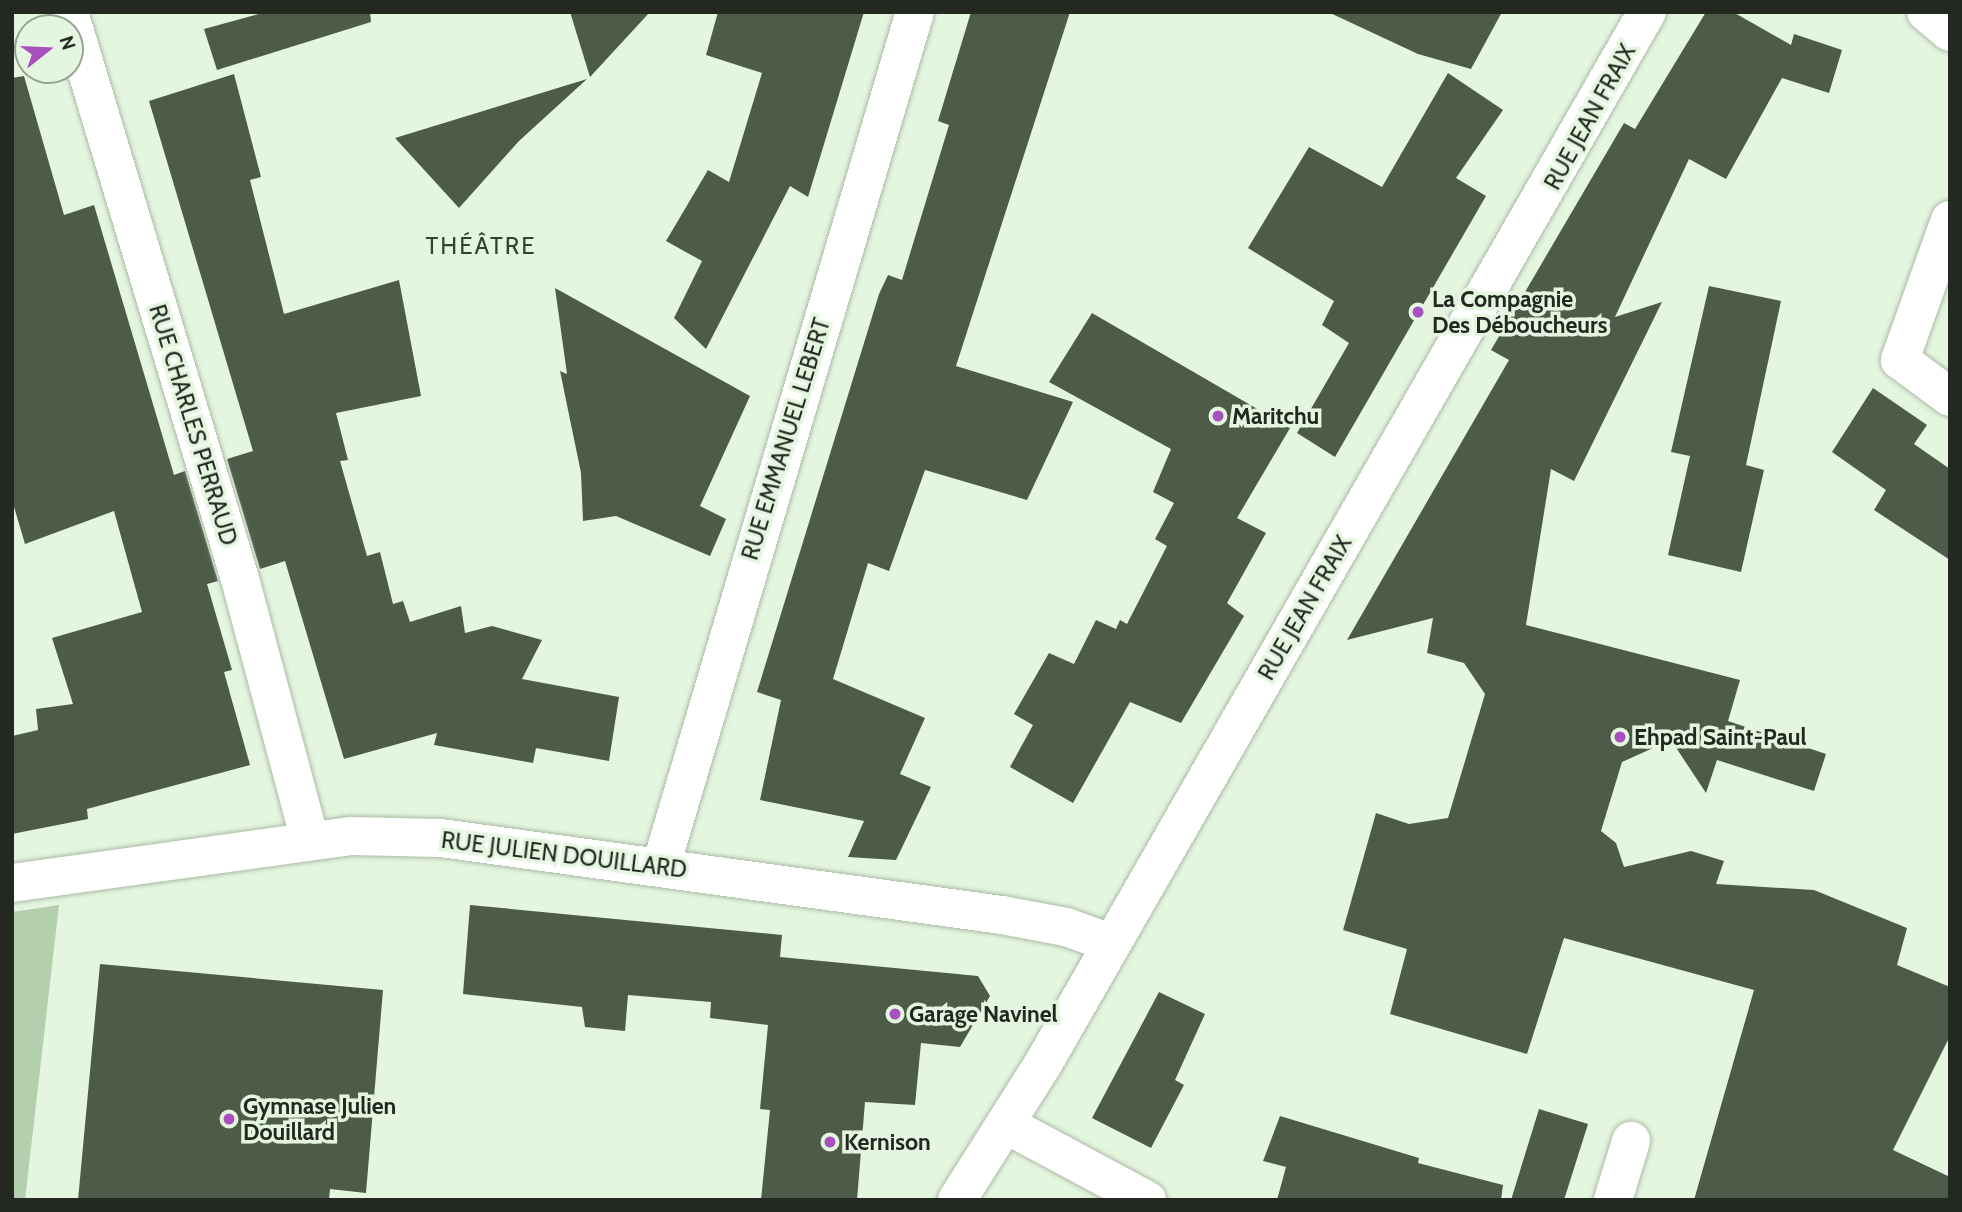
<!DOCTYPE html>
<meta charset="utf-8">
<style>
body{margin:0}
#map{position:relative;width:1962px;height:1212px;overflow:hidden;background:#e4f6df;font-family:Cabin,sans-serif}
div>[style]{position:absolute}
[style*='--x']{left:calc(var(--x)*1px);top:calc(var(--y)*1px);width:calc(var(--w)*1px);rotate:calc(var(--a)*1deg)}
.green>*{inset:0;background:#b4cfad}
.building>*{inset:0;background:#4d5c49}
.roads{filter:drop-shadow(0 0 2px #aabba5) drop-shadow(0 0 2px #aabba5)}
.minor>*{height:38px;margin:-19px;padding:0 19px;transform-origin:19px;border-radius:19px;background:#fff}
.tertiary>*{height:38px;margin:-19px;padding:0 19px;transform-origin:19px;border-radius:19px;background:#fff}
.dots>*{width:19px;height:19px;translate:-50% -50%;box-sizing:border-box;border:4px solid #e4f6df;border-radius:50%}
span{translate:-50% -50%;white-space:nowrap;text-align:center;line-height:1.15;-webkit-text-stroke:7px #e4f6df;paint-order:stroke}
.street-label{font-size:23px;color:#232921}
.poi-label{font-size:23px;color:#232921;font-weight:700}
.left{translate:0 -50%;text-align:left}
.neighbourhood-label{font-size:24px;color:#344230;letter-spacing:2px}
.frame{position:absolute;inset:0;border:14px solid #232921;pointer-events:none}
.north{position:absolute;left:14px;top:14px;width:70px;height:70px;box-sizing:border-box;background:#e4f6df;border:2px solid #97a493;border-radius:50%;rotate:72deg;font-size:19px;font-weight:700;line-height:28px;text-align:center;color:#232921}
.north::after{content:'';display:block;margin:auto;width:24px;height:32px;background:#a750be;clip-path:polygon(50% 0,100% 100%,50% 72%,0 100%)}
</style>
<div id="map">
<div class="green">
<i style="clip-path:polygon(59px 905px,25px 1200px,12px 1200px,12px 912px)"></i>
</div>
<div class="building">
<i style="clip-path:polygon(266px 12px,370px 12px,371px 22px,217px 70px,204px 29px)"></i>
<i style="clip-path:polygon(570px 12px,650px 12px,590px 77px)"></i>
<i style="clip-path:polygon(718px 12px,864px 12px,808px 197px,790px 186px,706px 349px,674px 318px,702px 261px,666px 241px,708px 170px,729px 182px,762px 73px,706px 55px)"></i>
<i style="clip-path:polygon(971px 12px,1070px 12px,956px 366px,1073px 402px,1027px 500px,925px 470px,889px 571px,868px 563px,833px 679px,925px 718px,900px 774px,931px 787px,896px 860px,848px 857px,864px 821px,760px 800px,781px 700px,757px 692px,879px 294px,888px 275px,902px 280px,949px 125px,938px 121px)"></i>
<i style="clip-path:polygon(1328px 12px,1502px 12px,1471px 69px,1418px 54px)"></i>
<i style="clip-path:polygon(1706px 12px,1733px 12px,1791px 45px,1794px 34px,1842px 50px,1829px 93px,1782px 78px,1726px 179px,1689px 159px,1615px 317px,1662px 302px,1574px 481px,1551px 469px,1526px 625px,1740px 680px,1728px 721px,1826px 754px,1814px 791px,1717px 760px,1706px 793px,1671px 740px,1622px 762px,1601px 831px,1616px 843px,1624px 867px,1691px 851px,1724px 861px,1716px 884px,1814px 890px,1907px 928px,1897px 965px,1950px 987px,1950px 1036px,1893px 1150px,1950px 1177px,1950px 1200px,1694px 1200px,1754px 990px,1564px 938px,1527px 1054px,1390px 1014px,1407px 949px,1343px 930px,1376px 813px,1409px 824px,1448px 818px,1485px 694px,1464px 663px,1427px 653px,1433px 618px,1347px 640px,1509px 360px,1491px 350px,1624px 123px,1635px 129px)"></i>
<i style="clip-path:polygon(1448px 73px,1503px 110px,1456px 178px,1486px 196px,1335px 457px,1297px 433px,1349px 343px,1322px 325px,1334px 301px,1248px 248px,1309px 147px,1382px 187px)"></i>
<i style="clip-path:polygon(234px 74px,261px 177px,250px 180px,284px 314px,399px 280px,421px 396px,336px 413px,348px 460px,340px 461px,367px 556px,380px 552px,393px 604px,403px 601px,410px 622px,461px 606px,465px 633px,492px 626px,542px 640px,522px 679px,619px 697px,609px 761px,536px 748px,533px 763px,434px 745px,437px 733px,344px 759px,285px 561px,260px 569px,227px 459px,253px 451px,149px 101px)"></i>
<i style="clip-path:polygon(24px 76px,64px 215px,94px 205px,174px 475px,185px 471px,218px 581px,207px 584px,232px 670px,224px 672px,250px 765px,87px 809px,88px 819px,12px 834px,12px 736px,38px 730px,36px 709px,73px 704px,52px 638px,142px 612px,114px 511px,25px 544px,12px 500px,12px 78px)"></i>
<i style="clip-path:polygon(587px 79px,519px 141px,459px 208px,395px 138px)"></i>
<i style="clip-path:polygon(1709px 286px,1781px 301px,1746px 465px,1764px 470px,1741px 572px,1668px 555px,1690px 456px,1671px 452px)"></i>
<i style="clip-path:polygon(555px 288px,750px 396px,700px 506px,726px 519px,710px 556px,616px 516px,583px 521px,581px 473px,560px 371px,567px 374px)"></i>
<i style="clip-path:polygon(1092px 313px,1290px 428px,1237px 518px,1266px 533px,1227px 603px,1244px 616px,1181px 723px,1130px 702px,1073px 803px,1010px 767px,1033px 725px,1014px 714px,1049px 653px,1074px 664px,1096px 620px,1116px 629px,1120px 620px,1127px 624px,1167px 546px,1155px 539px,1174px 503px,1153px 492px,1171px 449px,1049px 382px)"></i>
<i style="clip-path:polygon(1873px 388px,1927px 425px,1914px 444px,1950px 469px,1950px 560px,1874px 510px,1886px 490px,1832px 452px)"></i>
<i style="clip-path:polygon(470px 905px,782px 935px,780px 957px,978px 976px,990px 996px,960px 1047px,921px 1043px,915px 1105px,865px 1102px,857px 1200px,761px 1200px,770px 1110px,760px 1109px,768px 1025px,710px 1018px,711px 1002px,628px 995px,625px 1031px,585px 1027px,582px 1007px,463px 994px)"></i>
<i style="clip-path:polygon(100px 964px,383px 990px,366px 1193px,330px 1189px,329px 1200px,78px 1200px)"></i>
<i style="clip-path:polygon(1159px 992px,1205px 1014px,1175px 1080px,1184px 1085px,1151px 1148px,1092px 1118px)"></i>
<i style="clip-path:polygon(1539px 1109px,1588px 1124px,1564px 1200px,1511px 1200px)"></i>
<i style="clip-path:polygon(1280px 1116px,1419px 1158px,1418px 1163px,1503px 1185px,1501px 1200px,1277px 1200px,1286px 1167px,1263px 1161px)"></i>
</div>
<div class="roads">
<div class="minor">
<i style="--x:69;--y:12;--w:592;--a:73.22"></i>
<i style="--x:240;--y:579;--w:271;--a:75"></i>
<i style="--x:1926;--y:12;--w:31;--a:40"></i>
<i style="--x:1950;--y:220;--w:149;--a:109.7"></i>
<i style="--x:1900;--y:360;--w:62;--a:36.5"></i>
<i style="--x:661;--y:866;--w:891;--a:-73.44"></i>
<i style="--x:12;--y:883;--w:343;--a:-7.9"></i>
<i style="--x:352;--y:836;--w:89;--a:1.3"></i>
<i style="--x:441;--y:838;--w:566;--a:7.82"></i>
<i style="--x:1002;--y:915;--w:65;--a:10.6"></i>
<i style="--x:1066;--y:927;--w:48;--a:19.6"></i>
<i style="--x:1007;--y:1125;--w:159;--a:28.2"></i>
<i style="--x:1613;--y:1200;--w:62;--a:-73"></i>
</div>
<div class="tertiary">
<i style="--x:957;--y:1200;--w:161;--a:-57.7"></i>
<i style="--x:1043;--y:1064;--w:1213;--a:-60.14"></i>
</div>
</div>
<div class="dots">
<i style="left:1418px;top:312px;background:#a750be"></i>
<i style="left:1218px;top:416px;background:#a750be"></i>
<i style="left:1620px;top:737px;background:#a750be"></i>
<i style="left:895px;top:1014px;background:#a750be"></i>
<i style="left:229px;top:1119px;background:#a750be"></i>
<i style="left:830px;top:1142px;background:#a750be"></i>
</div>
<div class="street-label">
<span style="left:1590px;top:117px;rotate:-61deg">RUE JEAN FRAIX</span>
<span style="left:193px;top:425px;rotate:73deg">RUE CHARLES PERRAUD</span>
<span style="left:786px;top:439px;rotate:-73deg">RUE EMMANUEL LEBERT</span>
<span style="left:1305px;top:608px;rotate:-60deg">RUE JEAN FRAIX</span>
<span style="left:564px;top:855px;rotate:7deg">RUE JULIEN DOUILLARD</span>
</div>
<div class="poi-label">
<span class="left" style="left:1432px;top:312px">La Compagnie<br>Des Déboucheurs</span>
<span class="left" style="left:1232px;top:416px">Maritchu</span>
<span class="left" style="left:1634px;top:737px">Ehpad Saint-Paul</span>
<span class="left" style="left:909px;top:1014px">Garage Navinel</span>
<span class="left" style="left:243px;top:1119px">Gymnase Julien<br>Douillard</span>
<span class="left" style="left:844px;top:1142px">Kernison</span>
</div>
<div class="neighbourhood-label">
<span style="left:481px;top:246px">THÉÂTRE</span>
</div>
<div class="frame"></div>
<div class="north">N</div>
</div>
